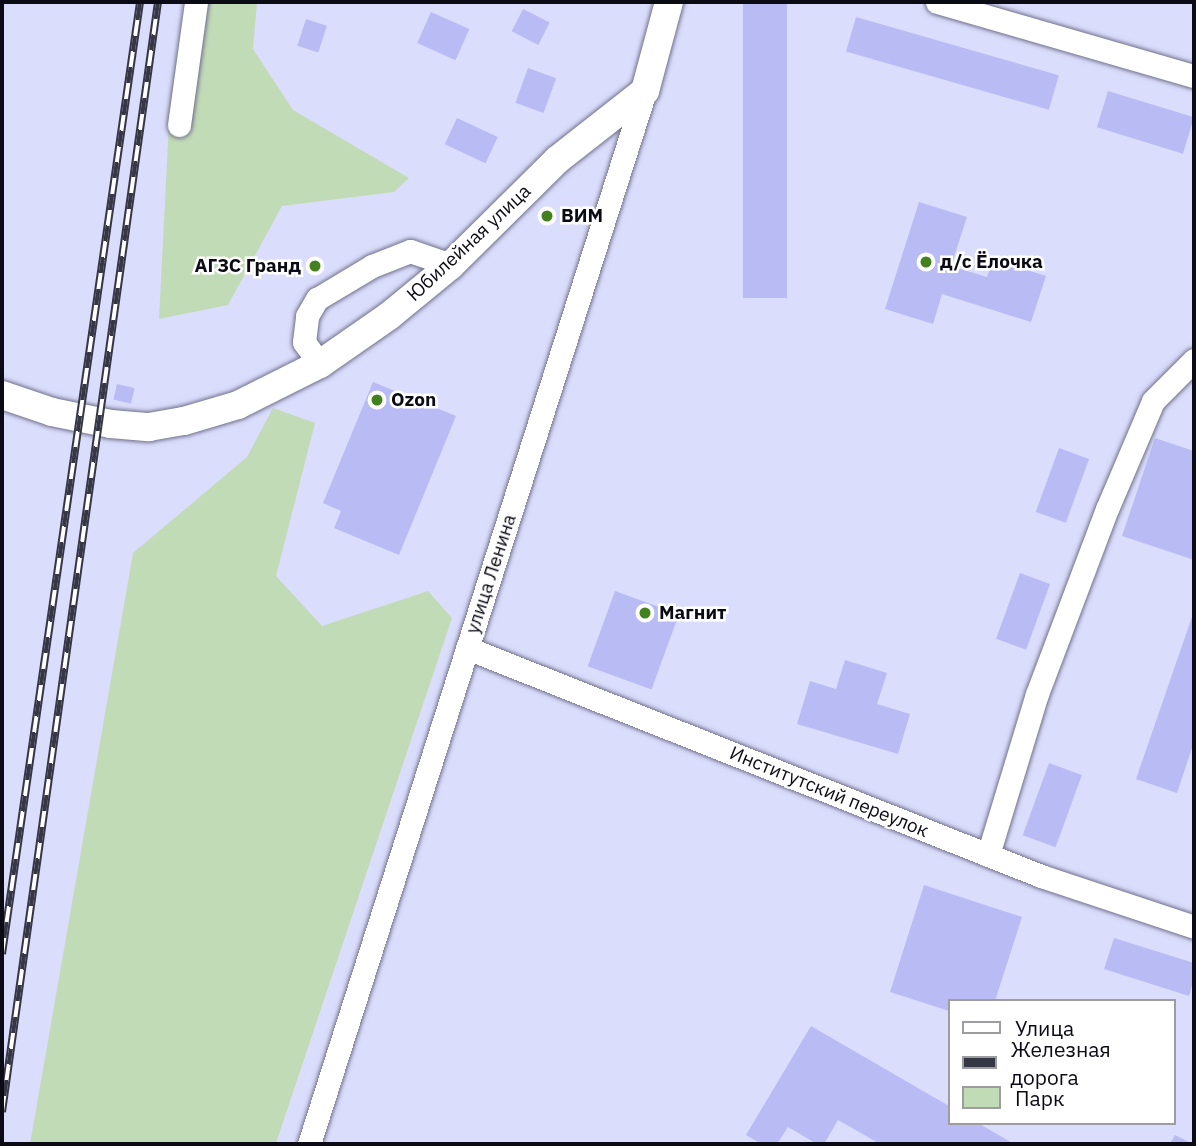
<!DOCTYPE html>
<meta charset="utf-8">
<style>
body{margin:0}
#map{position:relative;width:1196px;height:1146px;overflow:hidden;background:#dbddfc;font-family:"IBM Plex Sans",sans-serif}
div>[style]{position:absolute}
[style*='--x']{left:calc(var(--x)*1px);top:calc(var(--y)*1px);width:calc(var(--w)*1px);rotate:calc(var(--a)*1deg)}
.green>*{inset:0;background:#c2dbb7}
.building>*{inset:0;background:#b9bcf4;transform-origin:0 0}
.roads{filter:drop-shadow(0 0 2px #6f718c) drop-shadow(0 0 2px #6f718c)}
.minor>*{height:23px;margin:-11.5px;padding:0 11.5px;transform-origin:11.5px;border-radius:11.5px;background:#fff}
.major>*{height:28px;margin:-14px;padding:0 14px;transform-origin:14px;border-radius:14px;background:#fff}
.rail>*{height:8px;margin-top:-4px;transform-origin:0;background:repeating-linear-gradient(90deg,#fff 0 16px,#363745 0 32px);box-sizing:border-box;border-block:2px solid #363745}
.dots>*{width:19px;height:19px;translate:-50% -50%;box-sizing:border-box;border:4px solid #fff;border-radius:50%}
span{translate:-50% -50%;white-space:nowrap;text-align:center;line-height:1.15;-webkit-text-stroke:5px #fff;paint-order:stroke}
.poi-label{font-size:19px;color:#0b0b15;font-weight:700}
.left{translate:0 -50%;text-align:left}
.right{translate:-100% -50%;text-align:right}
.street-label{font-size:19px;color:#0b0b15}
.frame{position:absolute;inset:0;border:4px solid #0b0b15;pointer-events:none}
.legend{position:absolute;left:948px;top:999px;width:228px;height:126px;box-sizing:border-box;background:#fff;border:2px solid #9d9da1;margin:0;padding:9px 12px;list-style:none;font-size:21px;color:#0b0b15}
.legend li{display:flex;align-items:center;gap:14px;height:35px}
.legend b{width:35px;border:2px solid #9d9da1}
</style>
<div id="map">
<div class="green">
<i style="clip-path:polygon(185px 2px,257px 2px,253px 49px,293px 110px,409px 178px,394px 192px,282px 206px,228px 305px,159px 319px,170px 103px)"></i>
<i style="clip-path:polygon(273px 408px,315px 423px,276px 576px,322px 626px,428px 591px,452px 618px,276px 1143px,30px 1144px,133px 553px,247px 457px)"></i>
</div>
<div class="building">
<i style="left:743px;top:2px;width:44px;height:296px"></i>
<i style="left:523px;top:9px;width:30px;height:25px;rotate:27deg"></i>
<i style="left:431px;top:12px;width:42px;height:34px;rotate:24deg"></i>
<i style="left:856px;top:17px;width:211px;height:36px;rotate:16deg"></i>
<i style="left:306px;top:19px;width:22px;height:28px;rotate:18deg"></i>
<i style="left:528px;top:68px;width:30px;height:37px;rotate:20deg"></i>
<i style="left:1108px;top:91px;width:90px;height:38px;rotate:17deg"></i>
<i style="left:457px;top:118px;width:45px;height:29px;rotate:25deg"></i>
<i style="clip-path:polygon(919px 202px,967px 217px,951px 266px,987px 277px,993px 259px,1046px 276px,1031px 322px,942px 294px,933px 324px,885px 309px)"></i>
<i style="clip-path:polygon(373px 382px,456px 416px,399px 555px,334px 528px,341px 511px,323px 503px)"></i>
<i style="left:117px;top:384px;width:18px;height:16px;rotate:13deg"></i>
<i style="clip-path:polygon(1155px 438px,1194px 451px,1194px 560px,1122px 536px)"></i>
<i style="left:1059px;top:448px;width:32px;height:68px;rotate:20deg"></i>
<i style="left:1020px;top:573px;width:32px;height:70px;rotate:20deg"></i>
<i style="left:615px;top:591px;width:68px;height:80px;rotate:20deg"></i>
<i style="clip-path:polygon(1194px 611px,1194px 742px,1177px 793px,1136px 779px)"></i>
<i style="clip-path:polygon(845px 660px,887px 673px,877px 704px,910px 714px,898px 754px,797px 724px,810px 681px,836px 689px)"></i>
<i style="left:1049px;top:763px;width:35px;height:77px;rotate:20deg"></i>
<i style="clip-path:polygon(924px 885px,1022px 917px,995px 1001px,949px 1001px,949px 1011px,890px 992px)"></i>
<i style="clip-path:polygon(1114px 938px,1194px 963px,1194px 978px,1189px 996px,1104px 969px)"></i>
<i style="clip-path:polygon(811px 1026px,949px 1106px,949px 1123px,978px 1123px,1014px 1144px,880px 1144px,838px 1120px,824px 1144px,817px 1144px,788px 1127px,777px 1144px,761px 1144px,746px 1135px)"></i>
<i style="clip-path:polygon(1175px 1135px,1193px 1144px,1170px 1144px)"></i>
</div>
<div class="roads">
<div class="minor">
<i style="--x:937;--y:2;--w:267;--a:16.1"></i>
<i style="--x:179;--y:125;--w:124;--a:-82.1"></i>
<i style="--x:320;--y:364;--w:27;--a:-126"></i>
<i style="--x:304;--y:342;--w:26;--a:-83"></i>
<i style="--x:307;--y:316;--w:20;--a:-60"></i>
<i style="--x:317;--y:299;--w:64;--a:-31"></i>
<i style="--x:372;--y:266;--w:41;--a:-21.5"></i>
<i style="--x:410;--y:251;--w:43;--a:18.9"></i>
<i style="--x:467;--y:648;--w:618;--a:21.66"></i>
<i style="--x:1041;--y:876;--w:161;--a:18.4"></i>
<i style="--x:988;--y:855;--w:168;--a:-73.1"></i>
<i style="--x:1037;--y:694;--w:198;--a:-69.3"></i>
<i style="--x:1107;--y:509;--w:117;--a:-66.9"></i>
<i style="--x:1153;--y:401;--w:58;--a:-45"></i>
<i style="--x:309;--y:1144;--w:1105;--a:-72.3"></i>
</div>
<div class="major">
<i style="--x:2;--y:395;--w:53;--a:18.8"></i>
<i style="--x:52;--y:412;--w:60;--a:11.5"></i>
<i style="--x:111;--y:424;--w:38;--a:5"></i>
<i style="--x:149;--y:427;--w:36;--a:-10"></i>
<i style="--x:184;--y:421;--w:56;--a:-16.5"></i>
<i style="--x:238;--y:405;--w:92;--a:-26.6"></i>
<i style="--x:320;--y:364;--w:84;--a:-34.8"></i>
<i style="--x:389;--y:316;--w:80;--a:-39.4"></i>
<i style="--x:451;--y:265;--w:149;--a:-44.7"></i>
<i style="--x:557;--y:160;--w:112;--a:-38.1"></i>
<i style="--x:645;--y:91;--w:92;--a:-74.9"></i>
</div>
</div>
<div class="rail">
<i style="--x:2;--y:954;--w:962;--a:-81.75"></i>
<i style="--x:2;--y:1112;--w:1121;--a:-82"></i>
</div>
<div class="dots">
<i style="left:547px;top:216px;background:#43801e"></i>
<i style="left:926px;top:262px;background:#43801e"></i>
<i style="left:315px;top:266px;background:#43801e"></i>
<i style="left:377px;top:400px;background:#43801e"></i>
<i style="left:645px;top:613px;background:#43801e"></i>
</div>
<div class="poi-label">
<span class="left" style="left:561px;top:216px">ВИМ</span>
<span class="left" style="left:940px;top:262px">д/с Ёлочка</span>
<span class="right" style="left:301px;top:266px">АГЗС Гранд</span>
<span class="left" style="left:391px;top:400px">Ozon</span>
<span class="left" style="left:659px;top:613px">Магнит</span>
</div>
<div class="street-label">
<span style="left:469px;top:243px;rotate:-43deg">Юбилейная улица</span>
<span style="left:491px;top:574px;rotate:-72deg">улица Ленина</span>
<span style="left:829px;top:792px;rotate:22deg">Институтский переулок</span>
</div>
<div class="frame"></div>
<ul class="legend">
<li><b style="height:9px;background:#fff"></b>Улица</li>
<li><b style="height:9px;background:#363745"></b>Железная дорога</li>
<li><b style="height:19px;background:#c2dbb7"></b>Парк</li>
</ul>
</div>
